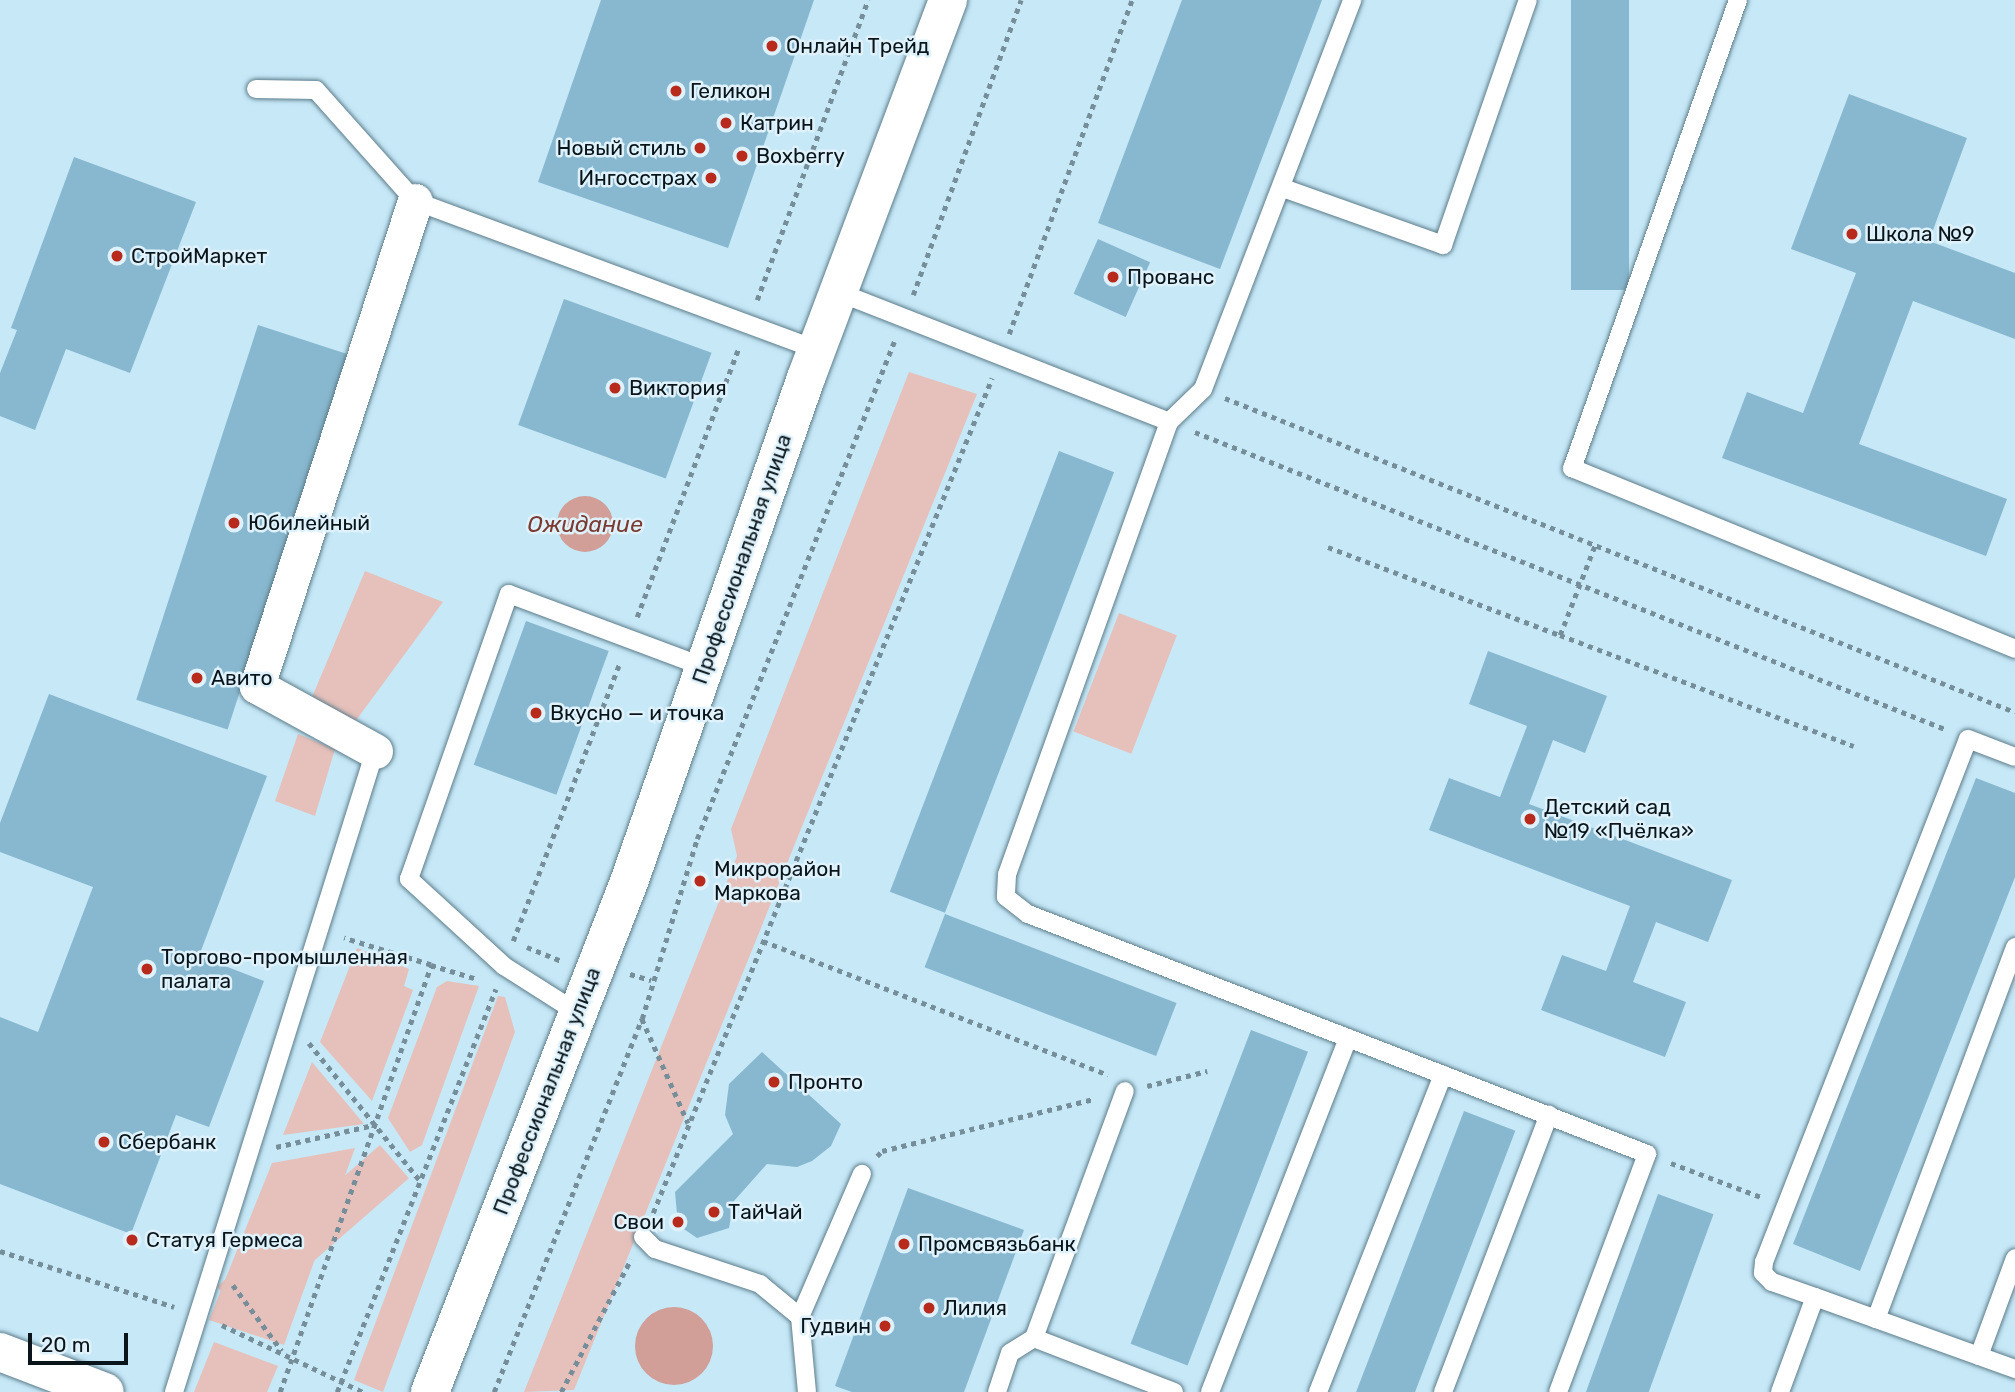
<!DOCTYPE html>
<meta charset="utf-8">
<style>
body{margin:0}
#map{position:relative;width:2015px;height:1392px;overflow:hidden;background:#c6e8f7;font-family:Rubik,sans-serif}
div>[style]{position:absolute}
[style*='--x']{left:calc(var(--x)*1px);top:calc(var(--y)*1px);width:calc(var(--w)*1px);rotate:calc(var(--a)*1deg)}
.green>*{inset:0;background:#e6c1bb;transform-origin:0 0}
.water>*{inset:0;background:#d19f97}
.round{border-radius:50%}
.building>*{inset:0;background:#88b8cf;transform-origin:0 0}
.path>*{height:4.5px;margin-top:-2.25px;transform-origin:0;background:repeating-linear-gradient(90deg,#768e99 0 5px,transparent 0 10px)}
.roads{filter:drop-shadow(0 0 2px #5d7c8a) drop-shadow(0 0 2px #5d7c8a)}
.lane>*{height:18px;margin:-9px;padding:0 9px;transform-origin:9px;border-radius:9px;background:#fff}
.street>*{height:35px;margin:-17.5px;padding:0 17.5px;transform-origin:17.5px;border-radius:17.5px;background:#fff}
.secondary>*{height:38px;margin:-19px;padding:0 19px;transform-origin:19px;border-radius:19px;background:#fff}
.dots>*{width:19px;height:19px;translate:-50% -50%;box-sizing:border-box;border:4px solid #dff2fc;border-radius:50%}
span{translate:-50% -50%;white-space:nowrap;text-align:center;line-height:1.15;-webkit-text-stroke:5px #dff2fc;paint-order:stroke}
.poi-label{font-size:21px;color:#09151a}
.left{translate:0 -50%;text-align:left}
.right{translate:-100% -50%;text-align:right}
.street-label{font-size:21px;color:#09151a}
.water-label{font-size:23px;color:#7a3a31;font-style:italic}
.scale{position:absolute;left:28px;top:1333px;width:100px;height:32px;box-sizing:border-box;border:4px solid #09151a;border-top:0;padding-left:9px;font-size:21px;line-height:24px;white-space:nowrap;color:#09151a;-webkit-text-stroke:5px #dff2fc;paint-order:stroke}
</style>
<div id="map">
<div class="green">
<i style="clip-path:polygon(909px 372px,977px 394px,574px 1390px,524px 1392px,737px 856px,731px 829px)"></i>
<i style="clip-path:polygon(365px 571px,443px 602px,335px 749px,315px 816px,275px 801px,298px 734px,335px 749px,310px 702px)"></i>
<i style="left:1119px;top:613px;width:62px;height:127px;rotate:21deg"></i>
<i style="clip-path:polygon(357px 948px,409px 969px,404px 986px,413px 990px,372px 1101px,320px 1042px)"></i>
<i style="clip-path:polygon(447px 981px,479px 986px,422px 1145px,410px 1152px,388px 1118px,437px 987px)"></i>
<i style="clip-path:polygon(498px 996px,505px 997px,515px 1032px,383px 1392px,354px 1380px)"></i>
<i style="clip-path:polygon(312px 1062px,364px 1124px,283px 1135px)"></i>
<i style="left:380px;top:1145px;width:44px;height:216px;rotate:49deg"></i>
<i style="clip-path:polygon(355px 1148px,284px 1345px,209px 1320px,272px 1163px)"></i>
<i style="clip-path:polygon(214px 1342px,278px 1366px,267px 1392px,194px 1392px)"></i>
</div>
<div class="water">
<i class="round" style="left:557px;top:496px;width:56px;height:56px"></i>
<i class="round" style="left:635px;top:1307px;width:78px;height:78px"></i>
</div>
<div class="building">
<i style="clip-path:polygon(601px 0,814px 0,728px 248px,538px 182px)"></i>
<i style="clip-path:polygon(1182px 0,1322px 0,1220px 269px,1098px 223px)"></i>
<i style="left:1571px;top:0;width:58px;height:290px"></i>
<i style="clip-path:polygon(1849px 94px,1967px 138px,1929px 241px,2015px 273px,2015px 339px,1913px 301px,1859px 444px,2007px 499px,1986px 556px,1722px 458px,1747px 392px,1803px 413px,1856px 273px,1791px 249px)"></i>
<i style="clip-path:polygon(74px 157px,196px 202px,130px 373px,66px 349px,35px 430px,0 416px,0 373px,17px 330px,11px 328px)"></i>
<i style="left:1098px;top:239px;width:57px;height:60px;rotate:24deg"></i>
<i style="left:564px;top:299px;width:157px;height:134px;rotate:20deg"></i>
<i style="left:258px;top:325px;width:96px;height:394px;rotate:18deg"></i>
<i style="left:1059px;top:451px;width:59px;height:472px;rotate:21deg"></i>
<i style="left:526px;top:621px;width:88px;height:153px;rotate:20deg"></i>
<i style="clip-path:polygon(1488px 651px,1607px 696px,1585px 753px,1553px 740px,1529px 804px,1732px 880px,1708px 942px,1656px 922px,1633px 982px,1686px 1002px,1665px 1057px,1541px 1010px,1562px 955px,1606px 971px,1630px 906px,1429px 830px,1449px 778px,1500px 797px,1527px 726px,1469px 704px)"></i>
<i style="clip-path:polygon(49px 694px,267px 776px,199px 956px,264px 981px,209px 1127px,176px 1115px,131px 1234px,0 1184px,0 1017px,38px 1032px,93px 887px,0 852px,0 823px)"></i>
<i style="clip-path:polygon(1976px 778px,2015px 793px,2015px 877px,1860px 1271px,1793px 1244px)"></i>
<i style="left:945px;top:914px;width:248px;height:57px;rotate:21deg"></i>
<i style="left:1251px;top:1030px;width:61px;height:336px;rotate:21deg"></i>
<i style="clip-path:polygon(762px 1052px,841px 1124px,831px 1146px,812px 1161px,797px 1167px,767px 1164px,734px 1201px,729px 1228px,697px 1238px,678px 1225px,675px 1192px,733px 1134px,725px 1115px,729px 1084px)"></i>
<i style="left:1464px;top:1111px;width:55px;height:302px;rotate:21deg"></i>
<i style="clip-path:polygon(908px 1188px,1024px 1230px,964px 1392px,852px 1392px,835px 1386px)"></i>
<i style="left:1658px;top:1194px;width:59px;height:211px;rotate:20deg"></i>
</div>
<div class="path">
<i style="--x:913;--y:295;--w:314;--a:-69.9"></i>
<i style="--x:757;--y:300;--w:320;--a:-69.7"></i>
<i style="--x:1009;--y:334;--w:356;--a:-69.8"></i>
<i style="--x:1225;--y:398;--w:850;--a:21.68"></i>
<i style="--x:1195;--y:432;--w:807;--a:21.6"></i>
<i style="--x:1328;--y:547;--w:248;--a:20.8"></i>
<i style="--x:1560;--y:635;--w:97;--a:-68.7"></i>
<i style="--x:637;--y:617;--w:289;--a:-69.3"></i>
<i style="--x:1560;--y:635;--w:314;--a:20.7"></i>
<i style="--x:513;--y:941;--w:299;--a:-69"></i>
<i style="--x:763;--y:941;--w:370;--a:21.2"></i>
<i style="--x:527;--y:947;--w:37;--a:22"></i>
<i style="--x:431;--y:965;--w:48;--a:16.9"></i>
<i style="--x:630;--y:974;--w:22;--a:16"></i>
<i style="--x:642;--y:1019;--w:114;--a:66.1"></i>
<i style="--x:309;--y:1043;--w:179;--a:51.1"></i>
<i style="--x:1147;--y:1086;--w:62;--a:-14"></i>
<i style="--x:276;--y:1147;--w:100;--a:-12.7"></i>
<i style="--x:877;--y:1156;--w:7;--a:-45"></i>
<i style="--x:882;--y:1151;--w:218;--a:-13.8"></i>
<i style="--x:1671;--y:1163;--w:96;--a:20.7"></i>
<i style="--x:653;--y:1213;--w:901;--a:-67.9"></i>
<i style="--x:0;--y:1251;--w:183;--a:17.8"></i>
<i style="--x:233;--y:1285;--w:82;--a:53.4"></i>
<i style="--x:222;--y:1325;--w:156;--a:25.4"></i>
<i style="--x:280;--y:1392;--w:453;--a:-70.5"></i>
<i style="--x:431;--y:965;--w:91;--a:-162.8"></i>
<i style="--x:337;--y:1392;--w:433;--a:-68.5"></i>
<i style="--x:494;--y:1392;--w:401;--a:-68.4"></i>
<i style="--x:642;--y:1019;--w:188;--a:-73"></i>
<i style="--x:697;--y:839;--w:535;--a:-68.38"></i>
<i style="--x:561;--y:1392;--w:150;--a:-62.2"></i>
</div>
<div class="roads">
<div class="lane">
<i style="--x:1738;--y:0;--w:497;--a:109.5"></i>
<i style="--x:1572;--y:468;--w:479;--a:22.2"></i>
<i style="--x:256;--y:89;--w:60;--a:1"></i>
<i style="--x:316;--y:90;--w:149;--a:48.3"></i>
<i style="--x:415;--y:201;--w:429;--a:20.3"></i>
<i style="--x:1283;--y:188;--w:170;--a:19.6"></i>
<i style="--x:1443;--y:245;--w:259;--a:-70.9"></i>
<i style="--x:838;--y:292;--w:356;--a:21.4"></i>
<i style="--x:1169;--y:422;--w:47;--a:-44.1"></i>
<i style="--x:1203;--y:389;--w:417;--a:-69"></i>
<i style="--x:1169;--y:422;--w:481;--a:109.7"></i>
<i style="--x:1007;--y:875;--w:22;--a:93"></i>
<i style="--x:1006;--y:897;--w:28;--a:38"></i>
<i style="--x:1028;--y:914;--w:664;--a:21.19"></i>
<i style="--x:1647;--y:1154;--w:254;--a:110.5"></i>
<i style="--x:578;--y:1013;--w:88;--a:-147.6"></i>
<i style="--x:504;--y:966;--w:129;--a:-137.5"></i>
<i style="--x:409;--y:879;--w:302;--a:-70.7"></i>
<i style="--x:509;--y:594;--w:208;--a:20.5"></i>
<i style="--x:643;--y:1237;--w:17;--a:45"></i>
<i style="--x:655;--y:1249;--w:111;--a:18.4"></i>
<i style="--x:760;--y:1284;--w:52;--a:39.5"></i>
<i style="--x:800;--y:1317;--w:75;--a:84.7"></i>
<i style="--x:1815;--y:1297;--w:46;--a:-160.8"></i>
<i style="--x:1772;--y:1282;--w:13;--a:-135"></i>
<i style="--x:1763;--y:1273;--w:11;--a:-85"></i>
<i style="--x:1764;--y:1262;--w:561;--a:-68.69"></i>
<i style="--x:1968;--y:739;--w:50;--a:21"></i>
<i style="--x:800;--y:1317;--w:156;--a:-66.6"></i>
<i style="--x:1876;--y:1319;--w:397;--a:-69.5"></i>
<i style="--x:1034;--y:1338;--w:263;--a:-69.8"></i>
<i style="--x:1979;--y:1356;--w:104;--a:-69.8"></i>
<i style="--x:174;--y:1392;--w:672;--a:-72.59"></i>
<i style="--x:997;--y:1392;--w:41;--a:-71.6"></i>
<i style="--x:1010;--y:1353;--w:28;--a:-32"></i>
<i style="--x:1034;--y:1338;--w:150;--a:21.1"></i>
<i style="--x:1210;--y:1392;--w:380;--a:-68.7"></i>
<i style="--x:1318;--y:1392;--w:341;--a:-68.5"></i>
<i style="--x:1443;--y:1392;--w:297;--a:-69.1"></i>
<i style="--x:1780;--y:1392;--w:101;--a:-69.8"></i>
<i style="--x:1815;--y:1297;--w:213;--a:19.8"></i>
</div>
<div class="street">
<i style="--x:375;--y:751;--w:135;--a:-151.2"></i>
<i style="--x:257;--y:686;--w:510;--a:-71.96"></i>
</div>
<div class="secondary">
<i style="--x:0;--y:1352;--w:112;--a:20.9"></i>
<i style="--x:430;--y:1392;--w:547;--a:-68.68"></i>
<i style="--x:629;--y:882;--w:534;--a:-70.65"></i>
<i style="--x:806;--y:378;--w:404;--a:-69.4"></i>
</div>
</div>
<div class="dots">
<i style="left:772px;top:46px;background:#b82a1c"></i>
<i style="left:676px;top:91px;background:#b82a1c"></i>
<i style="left:726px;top:123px;background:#b82a1c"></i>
<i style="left:700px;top:148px;background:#b82a1c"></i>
<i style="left:742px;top:156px;background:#b82a1c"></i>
<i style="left:711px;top:178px;background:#b82a1c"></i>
<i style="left:1852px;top:234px;background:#b82a1c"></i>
<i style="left:117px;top:256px;background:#b82a1c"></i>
<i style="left:1113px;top:277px;background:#b82a1c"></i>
<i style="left:615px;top:388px;background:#b82a1c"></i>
<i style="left:234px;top:523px;background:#b82a1c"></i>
<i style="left:197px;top:678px;background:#b82a1c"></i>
<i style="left:536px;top:713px;background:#b82a1c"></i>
<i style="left:1530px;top:819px;background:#b82a1c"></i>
<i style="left:700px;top:881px;background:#b82a1c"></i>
<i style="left:147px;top:969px;background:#b82a1c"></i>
<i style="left:774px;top:1082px;background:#b82a1c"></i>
<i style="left:104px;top:1142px;background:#b82a1c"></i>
<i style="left:714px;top:1212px;background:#b82a1c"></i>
<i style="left:678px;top:1222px;background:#b82a1c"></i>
<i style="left:132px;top:1240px;background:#b82a1c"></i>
<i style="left:904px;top:1244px;background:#b82a1c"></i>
<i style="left:929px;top:1308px;background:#b82a1c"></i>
<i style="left:885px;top:1326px;background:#b82a1c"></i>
</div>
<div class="poi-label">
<span class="left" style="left:786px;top:46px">Онлайн Трейд</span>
<span class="left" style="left:690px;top:91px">Геликон</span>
<span class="left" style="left:740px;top:123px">Катрин</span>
<span class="right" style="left:686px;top:148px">Новый стиль</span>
<span class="left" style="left:756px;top:156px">Boxberry</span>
<span class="right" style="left:697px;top:178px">Ингосстрах</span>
<span class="left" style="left:1866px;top:234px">Школа №9</span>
<span class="left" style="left:131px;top:256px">СтройМаркет</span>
<span class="left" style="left:1127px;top:277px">Прованс</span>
<span class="left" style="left:629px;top:388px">Виктория</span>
<span class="left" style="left:248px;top:523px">Юбилейный</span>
<span class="left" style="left:211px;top:678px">Авито</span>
<span class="left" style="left:550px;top:713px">Вкусно — и точка</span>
<span class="left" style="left:1544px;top:819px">Детский сад<br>№19 «Пчёлка»</span>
<span class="left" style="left:714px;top:881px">Микрорайон<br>Маркова</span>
<span class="left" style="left:161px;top:969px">Торгово-промышленная<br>палата</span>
<span class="left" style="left:788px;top:1082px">Пронто</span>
<span class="left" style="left:118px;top:1142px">Сбербанк</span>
<span class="left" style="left:728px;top:1212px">ТайЧай</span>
<span class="right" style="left:664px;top:1222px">Свои</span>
<span class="left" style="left:146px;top:1240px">Статуя Гермеса</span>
<span class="left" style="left:918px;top:1244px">Промсвязьбанк</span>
<span class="left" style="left:943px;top:1308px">Лилия</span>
<span class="right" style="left:871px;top:1326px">Гудвин</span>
</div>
<div class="street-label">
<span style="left:742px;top:559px;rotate:-71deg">Профессиональная улица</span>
<span style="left:547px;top:1091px;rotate:-69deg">Профессиональная улица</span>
</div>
<div class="water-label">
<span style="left:585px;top:524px">Ожидание</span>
</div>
<div class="scale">20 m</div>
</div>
